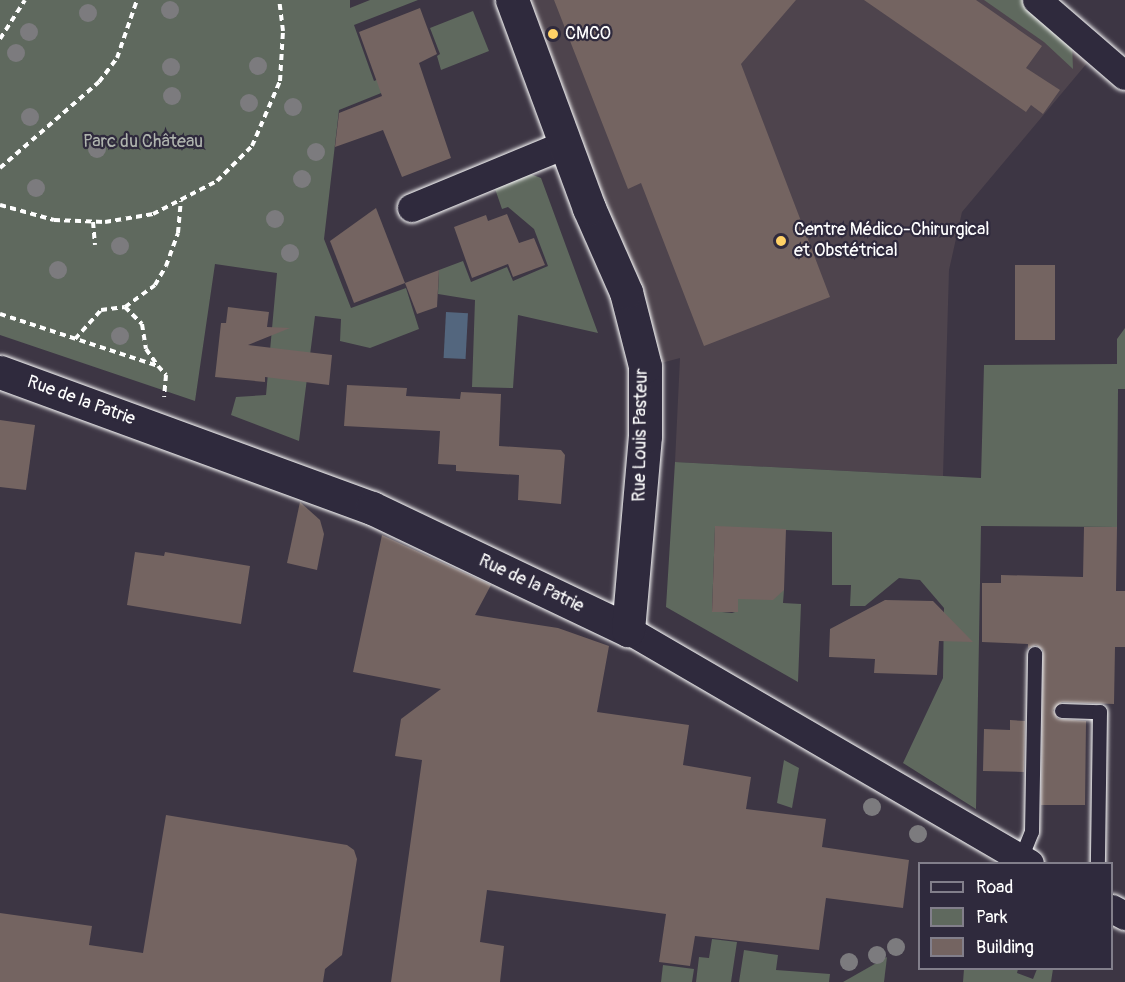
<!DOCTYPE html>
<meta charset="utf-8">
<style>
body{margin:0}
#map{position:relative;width:1125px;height:982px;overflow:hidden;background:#3d3644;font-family:Pangolin,sans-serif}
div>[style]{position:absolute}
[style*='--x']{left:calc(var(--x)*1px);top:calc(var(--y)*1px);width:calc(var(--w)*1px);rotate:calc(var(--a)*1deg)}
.built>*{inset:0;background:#4e444d}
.green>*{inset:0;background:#5f695e}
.water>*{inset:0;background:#53667e;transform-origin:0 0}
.building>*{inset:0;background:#746461;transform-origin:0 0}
.path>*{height:4px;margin-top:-2px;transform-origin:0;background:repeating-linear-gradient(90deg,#fff 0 6px,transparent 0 10.5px)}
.roads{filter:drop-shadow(0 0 2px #fff) drop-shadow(0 0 2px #fff)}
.lane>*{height:14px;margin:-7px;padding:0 7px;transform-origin:7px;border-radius:7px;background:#2f2a3d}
.street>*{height:28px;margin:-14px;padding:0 14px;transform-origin:14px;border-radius:14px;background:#2f2a3d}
.secondary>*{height:33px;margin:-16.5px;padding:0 16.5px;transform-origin:16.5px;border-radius:16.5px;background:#2f2a3d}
.trees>*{width:18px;height:18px;margin:-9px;border-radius:50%;background:#7c7b7e}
.dots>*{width:16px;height:16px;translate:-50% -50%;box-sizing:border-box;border:3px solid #2f2a3d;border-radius:50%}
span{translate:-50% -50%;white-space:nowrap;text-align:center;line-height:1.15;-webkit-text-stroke:4.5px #2f2a3d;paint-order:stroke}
.poi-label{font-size:18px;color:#fff}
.left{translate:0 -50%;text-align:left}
.park-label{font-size:18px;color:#afb4ae}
.street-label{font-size:18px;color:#fff}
.legend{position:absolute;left:918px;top:862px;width:195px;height:108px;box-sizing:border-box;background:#2f2a3d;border:2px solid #827f8b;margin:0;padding:8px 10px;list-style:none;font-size:18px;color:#fff}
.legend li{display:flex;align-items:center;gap:12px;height:30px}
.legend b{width:30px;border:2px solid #827f8b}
</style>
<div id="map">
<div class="built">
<i style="clip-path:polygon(514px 0,1027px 0,1093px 56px,962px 212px,949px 270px,943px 476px,675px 462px,680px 358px,650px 366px)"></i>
</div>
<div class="green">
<i style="clip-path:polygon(0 0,350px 0,350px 8px,370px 0,418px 0,354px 25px,374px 81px,406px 68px,411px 81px,339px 110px,324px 239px,351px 308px,406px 288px,419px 329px,370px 348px,340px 341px,341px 319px,315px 316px,299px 441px,231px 415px,236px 397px,266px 395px,277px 273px,215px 264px,195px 401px,0 335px)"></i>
<i style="clip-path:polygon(984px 0,1027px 0,1072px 42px,1073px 69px,1044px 42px)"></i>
<i style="clip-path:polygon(473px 11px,489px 51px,441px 70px,437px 56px,440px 54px,430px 28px)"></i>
<i style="clip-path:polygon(522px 171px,541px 178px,598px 333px,518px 315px,513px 388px,472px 387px,475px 300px,438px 294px,439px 270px,463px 261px,471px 282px,507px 267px,513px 281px,548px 266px,534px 229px,508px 207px,502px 209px,493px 183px)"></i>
<i style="clip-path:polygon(1125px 328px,1125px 389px,1118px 389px,1117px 527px,981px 526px,976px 809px,903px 763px,943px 678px,944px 608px,920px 580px,899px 578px,865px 606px,850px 606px,851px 585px,832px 585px,832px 532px,715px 527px,712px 611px,732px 613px,738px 611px,738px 599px,784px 590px,783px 603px,801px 604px,798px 682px,666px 607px,675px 462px,981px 478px,984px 365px,1117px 364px,1117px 339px)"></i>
<i style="clip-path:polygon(784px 760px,799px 768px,792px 808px,777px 803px)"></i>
<i style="clip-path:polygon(712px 939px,737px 942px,731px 982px,696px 982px,699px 957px,709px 958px)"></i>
<i style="clip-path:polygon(744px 950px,778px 955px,776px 970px,830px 974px,829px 982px,739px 982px)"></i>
<i style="clip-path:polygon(887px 957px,884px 982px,843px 982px)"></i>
<i style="clip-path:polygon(663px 965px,694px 969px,692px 982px,661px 982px)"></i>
<i style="clip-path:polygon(964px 969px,1018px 969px,1017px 973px,1033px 979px,1037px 969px,1053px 969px,1051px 982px,963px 982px)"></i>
</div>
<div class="water">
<i style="left:446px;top:312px;width:22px;height:46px;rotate:3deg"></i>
</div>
<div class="building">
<i style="clip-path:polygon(554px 0,796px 0,741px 64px,830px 297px,704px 346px,641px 183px,628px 189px)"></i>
<i style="clip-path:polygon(864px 0,976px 0,1042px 46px,1026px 68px,1060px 90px,1043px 114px,1031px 105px,1026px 112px)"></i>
<i style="clip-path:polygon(420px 8px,437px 54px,419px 63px,451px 158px,402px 177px,383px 130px,335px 147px,339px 113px,382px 96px,359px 32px)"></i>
<i style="clip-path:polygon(376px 208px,405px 283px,354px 303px,330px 241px)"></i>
<i style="clip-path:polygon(507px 214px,519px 243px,534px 238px,545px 265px,513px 277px,508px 264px,472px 278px,454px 227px,486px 215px,488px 221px)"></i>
<i style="left:1015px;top:265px;width:40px;height:75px"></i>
<i style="clip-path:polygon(439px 270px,437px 307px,417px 314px,405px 283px)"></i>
<i style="clip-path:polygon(228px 307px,269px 312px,267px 327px,290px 328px,248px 345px,332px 355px,329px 385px,265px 377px,265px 382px,215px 377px,221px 323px,226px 323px)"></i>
<i style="clip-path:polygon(347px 385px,407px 388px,406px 396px,460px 399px,461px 392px,501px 394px,499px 446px,561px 450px,565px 455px,561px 504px,518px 500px,519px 475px,456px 471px,456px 465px,438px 464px,440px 431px,344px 426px)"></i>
<i style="clip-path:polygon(0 420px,35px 425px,26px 490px,0 487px)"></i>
<i style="clip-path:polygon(300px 502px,320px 520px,324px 534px,317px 570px,287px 563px)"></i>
<i style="clip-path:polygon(715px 526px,786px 529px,784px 590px,773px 600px,738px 599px,738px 612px,712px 612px)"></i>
<i style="clip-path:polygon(1084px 527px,1117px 527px,1116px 591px,1125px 591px,1125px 647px,1115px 647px,1114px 704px,1062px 702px,1053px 710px,1058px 719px,1086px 721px,1085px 805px,1041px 805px,1043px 650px,1036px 645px,1028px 648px,1028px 644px,982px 642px,982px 583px,1001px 583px,1001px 575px,1083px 577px)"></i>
<i style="clip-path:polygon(382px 535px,491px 585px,475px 615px,558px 628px,609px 646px,597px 712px,689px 725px,683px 765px,751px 777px,746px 809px,826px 819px,822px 847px,909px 860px,903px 908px,826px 898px,819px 950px,695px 936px,690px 966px,659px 962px,666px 914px,487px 890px,480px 942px,504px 946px,500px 982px,391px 982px,422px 760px,395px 756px,401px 719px,441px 689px,353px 672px)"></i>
<i style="clip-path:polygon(135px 552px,164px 556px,165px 552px,250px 566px,241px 624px,127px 605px)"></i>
<i style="clip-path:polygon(885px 600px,933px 601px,973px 642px,939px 641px,937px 675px,874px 673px,875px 659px,829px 657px,830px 629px)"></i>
<i style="clip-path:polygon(1010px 720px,1025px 721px,1024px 772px,983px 771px,984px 729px,1010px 730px)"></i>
<i style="clip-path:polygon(166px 815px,347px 845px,354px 850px,357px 859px,342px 955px,325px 969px,323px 982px,0 982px,0 913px,92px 926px,89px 945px,143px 953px)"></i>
</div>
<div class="path">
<i style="--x:0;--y:39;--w:46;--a:-57.3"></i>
<i style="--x:0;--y:168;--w:131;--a:-41"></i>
<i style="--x:99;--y:82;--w:30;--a:-53"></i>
<i style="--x:117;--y:58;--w:61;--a:-71"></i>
<i style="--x:0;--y:205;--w:56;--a:15.5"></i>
<i style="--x:54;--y:220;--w:51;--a:2.2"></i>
<i style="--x:105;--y:222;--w:49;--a:-9.5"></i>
<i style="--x:153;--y:214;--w:72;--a:-27.3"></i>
<i style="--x:217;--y:181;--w:49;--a:-45"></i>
<i style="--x:252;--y:146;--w:71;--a:-66.7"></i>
<i style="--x:280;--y:81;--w:50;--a:-86.6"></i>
<i style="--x:283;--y:31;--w:31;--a:-97"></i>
<i style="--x:93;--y:222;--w:23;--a:85"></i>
<i style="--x:125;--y:307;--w:37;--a:-36"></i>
<i style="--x:155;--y:285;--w:22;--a:-60"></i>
<i style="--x:166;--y:266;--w:35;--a:-70"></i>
<i style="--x:178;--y:233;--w:32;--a:-85"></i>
<i style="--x:0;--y:314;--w:166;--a:18.2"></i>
<i style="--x:158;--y:366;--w:12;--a:48"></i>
<i style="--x:166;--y:375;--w:22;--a:95"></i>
<i style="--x:75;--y:339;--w:39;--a:-48"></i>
<i style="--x:101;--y:310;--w:24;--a:-7"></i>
<i style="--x:125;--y:307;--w:24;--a:45"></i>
<i style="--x:142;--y:324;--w:25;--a:81"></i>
<i style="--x:146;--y:349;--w:21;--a:55"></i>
</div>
<div class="roads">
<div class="lane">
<i style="--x:1062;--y:711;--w:38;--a:2"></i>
<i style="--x:1100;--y:712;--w:152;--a:90.8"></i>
<i style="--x:1021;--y:859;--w:29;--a:-68"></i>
<i style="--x:1032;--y:832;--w:178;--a:-89"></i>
</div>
<div class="street">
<i style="--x:1037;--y:0;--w:116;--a:40.8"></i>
<i style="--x:412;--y:208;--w:165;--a:-22.4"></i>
<i style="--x:628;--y:630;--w:465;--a:30.2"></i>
<i style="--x:1112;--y:909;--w:15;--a:28"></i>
</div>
<div class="secondary">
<i style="--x:0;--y:372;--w:396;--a:20.1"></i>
<i style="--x:372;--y:508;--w:284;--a:25.5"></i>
<i style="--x:628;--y:630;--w:195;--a:-85"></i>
<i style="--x:645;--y:436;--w:70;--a:-90"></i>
<i style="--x:645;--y:366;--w:76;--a:-104.4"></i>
<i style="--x:626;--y:292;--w:92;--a:-113.8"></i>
<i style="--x:589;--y:208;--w:222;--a:-110.3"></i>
</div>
</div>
<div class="trees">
<i style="left:170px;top:10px"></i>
<i style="left:88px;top:13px"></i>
<i style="left:29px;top:32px"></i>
<i style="left:16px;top:53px"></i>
<i style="left:258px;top:66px"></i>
<i style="left:171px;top:67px"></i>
<i style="left:172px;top:96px"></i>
<i style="left:249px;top:103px"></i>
<i style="left:293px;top:107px"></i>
<i style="left:30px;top:117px"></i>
<i style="left:97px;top:149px"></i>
<i style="left:316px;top:152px"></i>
<i style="left:302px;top:179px"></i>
<i style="left:36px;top:188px"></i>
<i style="left:275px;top:219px"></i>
<i style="left:120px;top:246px"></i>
<i style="left:290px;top:253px"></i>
<i style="left:58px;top:270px"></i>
<i style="left:120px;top:336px"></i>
<i style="left:872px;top:807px"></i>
<i style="left:918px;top:834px"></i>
<i style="left:896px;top:947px"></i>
<i style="left:877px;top:955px"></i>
<i style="left:849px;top:962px"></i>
</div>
<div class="dots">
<i style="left:553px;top:34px;background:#ffd166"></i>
<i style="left:781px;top:241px;background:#ffd166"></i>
</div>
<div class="poi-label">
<span class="left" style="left:565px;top:34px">CMCO</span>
<span class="left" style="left:794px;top:241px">Centre Médico-Chirurgical<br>et Obstétrical</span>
</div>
<div class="park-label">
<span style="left:143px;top:142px">Parc du Château</span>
</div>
<div class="street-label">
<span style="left:81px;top:401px;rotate:20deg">Rue de la Patrie</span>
<span style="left:641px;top:435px;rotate:-89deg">Rue Louis Pasteur</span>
<span style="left:531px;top:584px;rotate:25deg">Rue de la Patrie</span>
</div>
<ul class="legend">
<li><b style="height:8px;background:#2f2a3d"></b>Road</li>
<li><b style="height:16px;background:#5f695e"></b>Park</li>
<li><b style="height:16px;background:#746461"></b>Building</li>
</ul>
</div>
